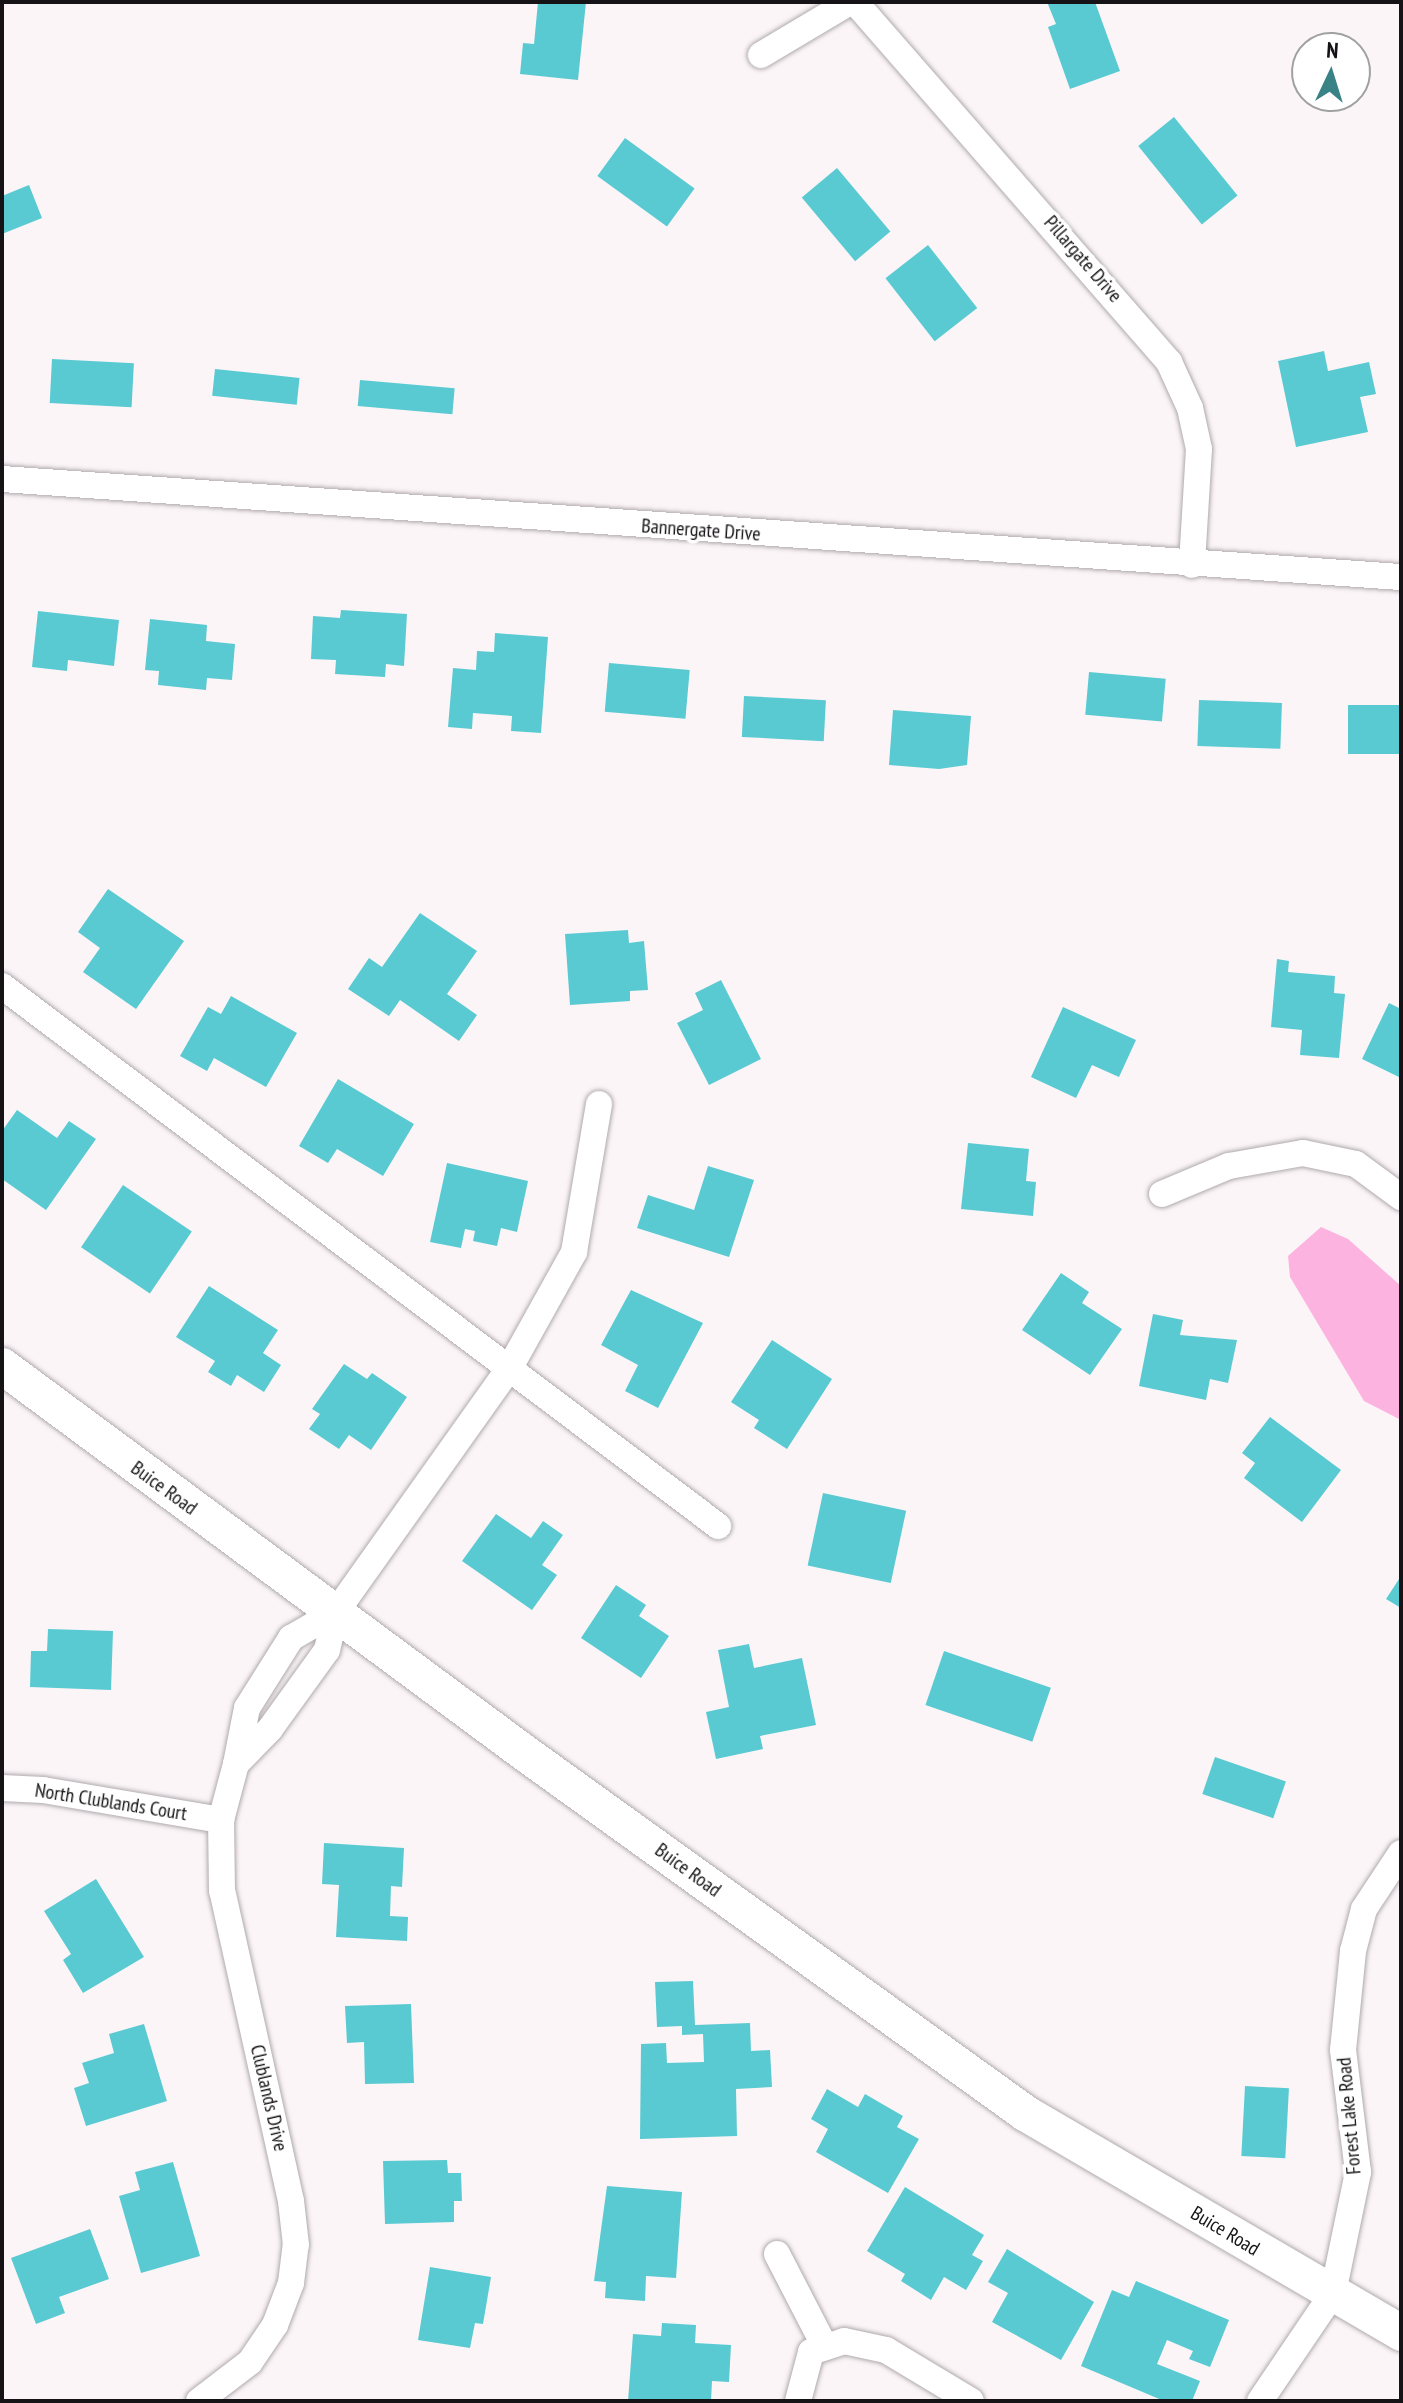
<!DOCTYPE html>
<style>
body{margin:0}
#map{position:relative;width:1403px;height:2403px;overflow:hidden;background:#fbf5f8;font-family:"PT Sans Narrow",sans-serif}
div>[style]{position:absolute}
[style*='--x']{left:calc(var(--x)*1px);top:calc(var(--y)*1px);width:calc(var(--w)*1px);rotate:calc(var(--a)*1deg)}
.water>*{inset:0;background:#fdb3df}
.building>*{inset:0;background:#59cad1;transform-origin:0 0}
.roads{filter:drop-shadow(0 0 2px #b0aaad) drop-shadow(0 0 2px #b0aaad)}
.street>*{height:26px;margin:-13px;padding:0 13px;transform-origin:13px;border-radius:13px;background:#fff}
.secondary>*{height:36px;margin:-18px;padding:0 18px;transform-origin:18px;border-radius:18px;background:#fff}
span{translate:-50% -50%;white-space:nowrap;text-align:center;line-height:1.15;-webkit-text-stroke:7px #fff;paint-order:stroke}
.street-label{font-size:20px;color:#151315}
.frame{position:absolute;inset:0;border:4px solid #151315;pointer-events:none}
.north{position:absolute;left:1291px;top:32px;width:80px;height:80px;box-sizing:border-box;background:#fff;border:2px solid #a1a1a1;border-radius:50%;rotate:4deg;font-size:22px;font-weight:700;line-height:32px;text-align:center;color:#151315}
.north::after{content:'';display:block;margin:auto;width:28px;height:36px;background:#398286;clip-path:polygon(50% 0,100% 100%,50% 72%,0 100%)}
</style>
<div id="map">
<div class="water">
<i style="clip-path:polygon(1321px 1227px,1348px 1239px,1401px 1286px,1399px 1419px,1364px 1401px,1290px 1277px,1288px 1256px)"></i>
</div>
<div class="building">
<i style="clip-path:polygon(538px 2px,586px 2px,578px 80px,520px 74px,523px 43px,534px 44px)"></i>
<i style="clip-path:polygon(1047px 2px,1095px 2px,1120px 71px,1070px 89px,1048px 27px,1056px 24px)"></i>
<i style="left:1174px;top:117px;width:101px;height:46px;rotate:51deg"></i>
<i style="left:625px;top:138px;width:86px;height:47px;rotate:36deg"></i>
<i style="left:837px;top:168px;width:83px;height:46px;rotate:50deg"></i>
<i style="clip-path:polygon(29px 185px,42px 218px,2px 234px,2px 196px)"></i>
<i style="left:928px;top:245px;width:80px;height:54px;rotate:52deg"></i>
<i style="clip-path:polygon(1324px 351px,1328px 371px,1369px 362px,1376px 394px,1360px 397px,1368px 432px,1296px 447px,1278px 361px)"></i>
<i style="left:52px;top:359px;width:82px;height:44px;rotate:3deg"></i>
<i style="left:215px;top:369px;width:85px;height:27px;rotate:6deg"></i>
<i style="left:360px;top:380px;width:95px;height:26px;rotate:5deg"></i>
<i style="clip-path:polygon(341px 610px,407px 614px,404px 666px,386px 664px,385px 677px,335px 674px,336px 660px,311px 659px,313px 616px,340px 618px)"></i>
<i style="clip-path:polygon(38px 611px,119px 620px,114px 666px,68px 660px,67px 671px,32px 667px)"></i>
<i style="clip-path:polygon(150px 619px,207px 625px,206px 641px,235px 644px,232px 680px,207px 678px,206px 690px,158px 685px,159px 671px,145px 670px)"></i>
<i style="clip-path:polygon(495px 633px,548px 637px,541px 733px,511px 731px,512px 716px,473px 713px,472px 729px,448px 727px,453px 668px,476px 670px,477px 651px,494px 652px)"></i>
<i style="left:609px;top:663px;width:81px;height:49px;rotate:5deg"></i>
<i style="left:1089px;top:672px;width:77px;height:43px;rotate:5deg"></i>
<i style="left:744px;top:696px;width:82px;height:41px;rotate:3deg"></i>
<i style="left:1199px;top:700px;width:83px;height:46px;rotate:2deg"></i>
<i style="left:1401px;top:705px;width:49px;height:53px;rotate:90deg"></i>
<i style="clip-path:polygon(893px 710px,971px 716px,967px 765px,939px 769px,889px 765px)"></i>
<i style="clip-path:polygon(108px 889px,184px 941px,136px 1009px,83px 972px,100px 948px,78px 932px)"></i>
<i style="clip-path:polygon(420px 913px,477px 951px,447px 994px,477px 1015px,459px 1041px,400px 1000px,389px 1016px,348px 989px,369px 958px,382px 967px)"></i>
<i style="clip-path:polygon(628px 930px,629px 943px,644px 941px,648px 990px,630px 991px,630px 1001px,570px 1005px,565px 934px)"></i>
<i style="clip-path:polygon(1277px 959px,1289px 961px,1288px 972px,1335px 976px,1334px 993px,1345px 994px,1339px 1058px,1300px 1055px,1302px 1030px,1271px 1027px)"></i>
<i style="clip-path:polygon(721px 980px,761px 1059px,709px 1085px,677px 1023px,703px 1010px,695px 993px)"></i>
<i style="clip-path:polygon(231px 996px,297px 1033px,266px 1087px,214px 1058px,207px 1071px,180px 1056px,208px 1007px,221px 1014px)"></i>
<i style="clip-path:polygon(1389px 1003px,1401px 1009px,1401px 1078px,1362px 1059px)"></i>
<i style="clip-path:polygon(1063px 1007px,1136px 1040px,1119px 1077px,1092px 1065px,1076px 1098px,1031px 1077px)"></i>
<i style="clip-path:polygon(338px 1079px,414px 1124px,383px 1176px,337px 1149px,328px 1163px,299px 1146px)"></i>
<i style="clip-path:polygon(17px 1110px,57px 1138px,69px 1121px,96px 1139px,46px 1210px,2px 1179px,2px 1131px)"></i>
<i style="clip-path:polygon(968px 1143px,1029px 1149px,1026px 1181px,1036px 1182px,1033px 1216px,961px 1209px)"></i>
<i style="clip-path:polygon(447px 1163px,528px 1181px,517px 1232px,501px 1228px,497px 1246px,473px 1241px,475px 1231px,465px 1229px,461px 1248px,430px 1242px)"></i>
<i style="clip-path:polygon(708px 1166px,754px 1180px,729px 1257px,637px 1228px,648px 1195px,694px 1210px)"></i>
<i style="left:123px;top:1185px;width:83px;height:75px;rotate:34deg"></i>
<i style="clip-path:polygon(1061px 1273px,1089px 1292px,1082px 1303px,1122px 1329px,1090px 1375px,1022px 1330px)"></i>
<i style="clip-path:polygon(209px 1286px,278px 1330px,263px 1353px,281px 1365px,264px 1392px,237px 1375px,231px 1386px,208px 1372px,215px 1361px,176px 1337px)"></i>
<i style="clip-path:polygon(631px 1290px,703px 1323px,658px 1408px,625px 1391px,638px 1365px,601px 1345px)"></i>
<i style="clip-path:polygon(1153px 1314px,1183px 1320px,1180px 1335px,1237px 1340px,1228px 1383px,1210px 1379px,1206px 1400px,1139px 1386px)"></i>
<i style="clip-path:polygon(772px 1340px,832px 1379px,787px 1449px,754px 1428px,759px 1420px,731px 1402px)"></i>
<i style="clip-path:polygon(344px 1364px,367px 1379px,372px 1373px,407px 1397px,371px 1450px,349px 1435px,339px 1449px,309px 1429px,320px 1414px,312px 1409px)"></i>
<i style="clip-path:polygon(1270px 1417px,1341px 1470px,1302px 1522px,1244px 1478px,1255px 1463px,1242px 1453px)"></i>
<i style="left:823px;top:1493px;width:85px;height:74px;rotate:12deg"></i>
<i style="clip-path:polygon(496px 1514px,531px 1538px,543px 1521px,563px 1535px,542px 1565px,557px 1575px,532px 1610px,462px 1561px)"></i>
<i style="clip-path:polygon(1401px 1576px,1401px 1608px,1386px 1599px)"></i>
<i style="clip-path:polygon(616px 1585px,646px 1605px,639px 1616px,669px 1636px,641px 1678px,581px 1638px)"></i>
<i style="clip-path:polygon(48px 1629px,113px 1631px,111px 1690px,30px 1687px,31px 1651px,47px 1651px)"></i>
<i style="clip-path:polygon(749px 1644px,754px 1668px,802px 1658px,816px 1725px,760px 1736px,763px 1749px,716px 1759px,706px 1712px,729px 1707px,718px 1650px)"></i>
<i style="left:944px;top:1651px;width:113px;height:57px;rotate:19deg"></i>
<i style="left:1215px;top:1757px;width:75px;height:39px;rotate:19deg"></i>
<i style="clip-path:polygon(324px 1843px,404px 1848px,402px 1887px,391px 1886px,390px 1916px,408px 1917px,407px 1941px,336px 1937px,339px 1885px,322px 1884px)"></i>
<i style="clip-path:polygon(96px 1879px,144px 1957px,83px 1993px,63px 1960px,71px 1954px,44px 1911px)"></i>
<i style="clip-path:polygon(693px 1981px,695px 2025px,750px 2023px,751px 2051px,770px 2050px,772px 2087px,736px 2089px,737px 2136px,640px 2139px,641px 2044px,666px 2043px,667px 2063px,704px 2062px,703px 2034px,682px 2035px,682px 2026px,657px 2027px,655px 1982px)"></i>
<i style="clip-path:polygon(411px 2004px,414px 2083px,365px 2084px,364px 2042px,347px 2043px,345px 2006px)"></i>
<i style="clip-path:polygon(144px 2024px,167px 2101px,86px 2126px,74px 2088px,89px 2083px,82px 2063px,114px 2053px,109px 2034px)"></i>
<i style="left:1245px;top:2086px;width:44px;height:70px;rotate:3deg"></i>
<i style="clip-path:polygon(827px 2089px,858px 2107px,865px 2094px,903px 2116px,897px 2127px,919px 2139px,888px 2193px,816px 2152px,828px 2129px,811px 2119px)"></i>
<i style="clip-path:polygon(447px 2160px,448px 2173px,461px 2173px,462px 2201px,454px 2201px,454px 2222px,385px 2224px,383px 2161px)"></i>
<i style="clip-path:polygon(173px 2162px,200px 2256px,141px 2273px,119px 2196px,140px 2190px,135px 2172px)"></i>
<i style="clip-path:polygon(607px 2186px,682px 2192px,676px 2278px,646px 2276px,645px 2301px,605px 2298px,606px 2282px,594px 2281px)"></i>
<i style="clip-path:polygon(905px 2187px,984px 2235px,972px 2255px,983px 2261px,966px 2290px,944px 2277px,931px 2300px,901px 2281px,905px 2274px,867px 2251px)"></i>
<i style="clip-path:polygon(90px 2229px,109px 2279px,59px 2297px,65px 2313px,36px 2324px,11px 2258px)"></i>
<i style="clip-path:polygon(1007px 2249px,1094px 2302px,1061px 2360px,992px 2322px,1008px 2293px,988px 2282px)"></i>
<i style="clip-path:polygon(430px 2267px,491px 2277px,483px 2324px,475px 2323px,470px 2348px,418px 2340px)"></i>
<i style="clip-path:polygon(1136px 2281px,1229px 2320px,1210px 2367px,1189px 2359px,1193px 2351px,1167px 2340px,1157px 2364px,1200px 2381px,1192px 2401px,1164px 2401px,1081px 2366px,1112px 2290px,1129px 2297px)"></i>
<i style="clip-path:polygon(662px 2323px,696px 2325px,695px 2343px,731px 2345px,729px 2382px,712px 2381px,711px 2401px,628px 2401px,633px 2334px,661px 2336px)"></i>
</div>
<div class="roads">
<div class="street">
<i style="--x:855;--y:2;--w:478;--a:48.9"></i>
<i style="--x:1169;--y:362;--w:51;--a:65.5"></i>
<i style="--x:1190;--y:408;--w:42;--a:77.6"></i>
<i style="--x:1199;--y:449;--w:116;--a:93.5"></i>
<i style="--x:761;--y:55;--w:104;--a:-30.8"></i>
<i style="--x:2;--y:479;--w:1402;--a:4.01"></i>
<i style="--x:2;--y:986;--w:897;--a:37.02"></i>
<i style="--x:1162;--y:1194;--w:73;--a:-22.7"></i>
<i style="--x:1229;--y:1166;--w:75;--a:-10"></i>
<i style="--x:1303;--y:1153;--w:54;--a:11.7"></i>
<i style="--x:1356;--y:1164;--w:56;--a:36.3"></i>
<i style="--x:236;--y:1764;--w:57;--a:-78.9"></i>
<i style="--x:247;--y:1708;--w:83;--a:-57.8"></i>
<i style="--x:291;--y:1638;--w:52;--a:-30"></i>
<i style="--x:2;--y:1788;--w:41;--a:2.8"></i>
<i style="--x:43;--y:1790;--w:181;--a:9.6"></i>
<i style="--x:777;--y:2254;--w:105;--a:62.7"></i>
<i style="--x:199;--y:2401;--w:64;--a:-37.4"></i>
<i style="--x:250;--y:2362;--w:45;--a:-56"></i>
<i style="--x:275;--y:2325;--w:45;--a:-69.1"></i>
<i style="--x:291;--y:2283;--w:38;--a:-83"></i>
<i style="--x:296;--y:2245;--w:44;--a:-96.5"></i>
<i style="--x:291;--y:2201;--w:318;--a:-102.5"></i>
<i style="--x:222;--y:1891;--w:71;--a:-90.8"></i>
<i style="--x:221;--y:1820;--w:58;--a:-75"></i>
<i style="--x:236;--y:1764;--w:49;--a:-45.8"></i>
<i style="--x:270;--y:1729;--w:97;--a:-54.2"></i>
<i style="--x:327;--y:1650;--w:39;--a:-77"></i>
<i style="--x:336;--y:1612;--w:298;--a:-54.6"></i>
<i style="--x:509;--y:1369;--w:134;--a:-60.9"></i>
<i style="--x:574;--y:1252;--w:150;--a:-80.4"></i>
<i style="--x:798;--y:2401;--w:51;--a:-75.1"></i>
<i style="--x:811;--y:2352;--w:35;--a:-18"></i>
<i style="--x:844;--y:2341;--w:43;--a:12.1"></i>
<i style="--x:886;--y:2350;--w:99;--a:31"></i>
<i style="--x:1260;--y:2401;--w:130;--a:-55.9"></i>
<i style="--x:1333;--y:2293;--w:124;--a:-78.3"></i>
<i style="--x:1358;--y:2172;--w:123;--a:-97"></i>
<i style="--x:1343;--y:2050;--w:100;--a:-84.2"></i>
<i style="--x:1353;--y:1951;--w:43;--a:-75.3"></i>
<i style="--x:1364;--y:1909;--w:67;--a:-56.5"></i>
</div>
<div class="secondary">
<i style="--x:2;--y:1366;--w:652;--a:36.52"></i>
<i style="--x:526;--y:1754;--w:615;--a:35.73"></i>
<i style="--x:1025;--y:2113;--w:436;--a:30.3"></i>
</div>
</div>
<div class="street-label">
<span style="left:1083px;top:259px;rotate:49deg">Pillargate Drive</span>
<span style="left:701px;top:530px;rotate:4deg">Bannergate Drive</span>
<span style="left:164px;top:1488px;rotate:36deg">Buice Road</span>
<span style="left:111px;top:1802px;rotate:9deg">North Clublands Court</span>
<span style="left:688px;top:1870px;rotate:36deg">Buice Road</span>
<span style="left:269px;top:2098px;rotate:77deg">Clublands Drive</span>
<span style="left:1349px;top:2116px;rotate:-95deg">Forest Lake Road</span>
<span style="left:1225px;top:2231px;rotate:31deg">Buice Road</span>
</div>
<div class="frame"></div>
<div class="north">N</div>
</div>
